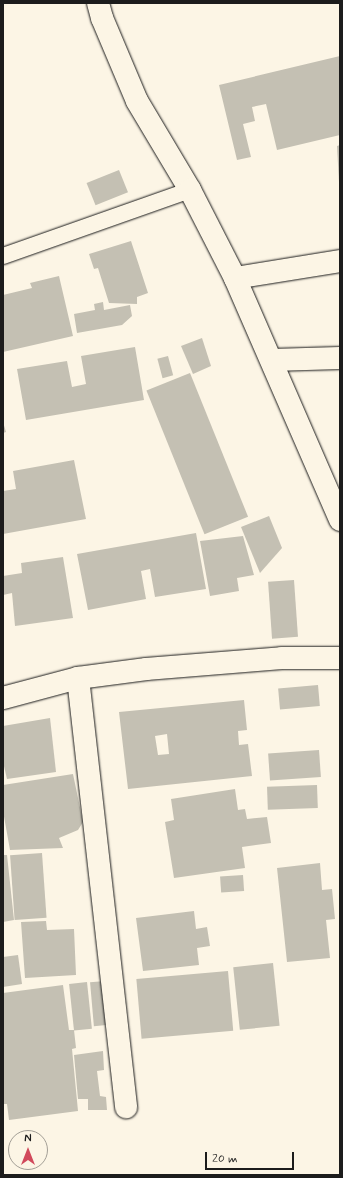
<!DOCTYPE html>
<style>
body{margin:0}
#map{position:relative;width:343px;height:1178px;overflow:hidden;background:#fcf5e5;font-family:Mynerve,sans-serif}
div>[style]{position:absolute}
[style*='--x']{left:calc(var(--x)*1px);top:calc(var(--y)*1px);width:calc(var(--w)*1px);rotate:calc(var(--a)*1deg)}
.building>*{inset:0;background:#c4c0b3;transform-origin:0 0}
.roads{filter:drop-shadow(0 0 1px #1c1c1c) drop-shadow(0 0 1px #1c1c1c)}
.lane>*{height:16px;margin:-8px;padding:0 8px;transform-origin:8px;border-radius:8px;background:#fcf5e5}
.street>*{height:22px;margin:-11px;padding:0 11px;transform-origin:11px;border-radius:11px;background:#fcf5e5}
span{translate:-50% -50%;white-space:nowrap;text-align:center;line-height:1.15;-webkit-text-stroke:3.5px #fcf5e5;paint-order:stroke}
.frame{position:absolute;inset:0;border:4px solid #1c1c1c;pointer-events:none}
.north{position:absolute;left:8px;top:1130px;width:40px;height:40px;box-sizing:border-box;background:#fcf5e5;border:1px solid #a29e95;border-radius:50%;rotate:0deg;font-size:11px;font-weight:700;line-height:16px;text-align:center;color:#1c1c1c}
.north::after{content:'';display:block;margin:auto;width:14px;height:18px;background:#d1495b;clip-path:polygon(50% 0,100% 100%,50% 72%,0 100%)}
.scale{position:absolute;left:205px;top:1152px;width:89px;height:18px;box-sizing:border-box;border:2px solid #1c1c1c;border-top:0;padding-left:5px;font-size:12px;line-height:14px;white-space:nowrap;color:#1c1c1c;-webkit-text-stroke:3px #fcf5e5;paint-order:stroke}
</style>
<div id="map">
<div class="building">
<i style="clip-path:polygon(340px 56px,340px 135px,277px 150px,266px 104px,252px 107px,255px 121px,243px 124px,251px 157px,237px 160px,219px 85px)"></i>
<i style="clip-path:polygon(340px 145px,340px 182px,339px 182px,337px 146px)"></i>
<i style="left:119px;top:170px;width:24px;height:35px;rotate:68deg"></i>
<i style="clip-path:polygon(131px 241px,148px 293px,137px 297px,137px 304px,109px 303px,98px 268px,94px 269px,89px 254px)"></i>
<i style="clip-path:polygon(59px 276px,73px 336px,3px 352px,3px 295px,32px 288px,30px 283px)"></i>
<i style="clip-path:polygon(103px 302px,104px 310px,130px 305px,132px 316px,122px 325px,77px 333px,74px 314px,95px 310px,94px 304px)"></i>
<i style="clip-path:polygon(202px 338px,211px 366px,193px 374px,181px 346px)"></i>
<i style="clip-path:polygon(135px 347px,144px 400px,26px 420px,17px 369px,67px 361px,72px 387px,86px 384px,81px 356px)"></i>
<i style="left:168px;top:356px;width:20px;height:11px;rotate:75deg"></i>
<i style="left:190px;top:373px;width:155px;height:47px;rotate:68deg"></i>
<i style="clip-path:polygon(3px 422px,6px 432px,3px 433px)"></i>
<i style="clip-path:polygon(74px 460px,86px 519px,3px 534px,3px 491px,16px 489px,13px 471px)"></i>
<i style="clip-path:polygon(269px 516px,282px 548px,260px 573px,241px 527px)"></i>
<i style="clip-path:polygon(196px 533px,206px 589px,155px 597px,150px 569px,141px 571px,146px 599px,88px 610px,77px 554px)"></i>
<i style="clip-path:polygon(243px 536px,254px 575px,237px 578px,239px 591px,210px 596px,200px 541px)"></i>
<i style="clip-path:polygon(63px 557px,73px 618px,15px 626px,12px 593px,3px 595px,3px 576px,22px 573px,21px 563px)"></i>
<i style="left:294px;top:580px;width:57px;height:26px;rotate:86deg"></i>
<i style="left:318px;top:685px;width:21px;height:40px;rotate:85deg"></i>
<i style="clip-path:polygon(evenodd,244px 700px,247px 730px,238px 731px,239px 745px,248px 744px,252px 776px,128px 789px,119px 712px,244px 700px,167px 734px,169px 754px,158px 755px,155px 736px,167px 734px)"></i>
<i style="clip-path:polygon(50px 718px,56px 772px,7px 779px,3px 762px,3px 726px)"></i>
<i style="left:319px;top:750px;width:27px;height:51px;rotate:86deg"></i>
<i style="clip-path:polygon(73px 774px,83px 822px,78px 830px,59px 838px,63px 848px,10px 850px,3px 811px,3px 785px)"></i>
<i style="left:317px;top:785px;width:23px;height:50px;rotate:88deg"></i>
<i style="clip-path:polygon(235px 789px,238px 810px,245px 809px,247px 819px,267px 817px,271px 843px,242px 847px,245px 868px,174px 878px,165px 822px,174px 820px,171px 799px)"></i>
<i style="left:42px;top:853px;width:65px;height:32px;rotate:86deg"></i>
<i style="clip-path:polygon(3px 855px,7px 855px,14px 920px,3px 922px)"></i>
<i style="clip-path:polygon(320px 863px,322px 890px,332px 889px,335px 919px,326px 920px,330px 958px,287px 962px,277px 868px)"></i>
<i style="left:243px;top:875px;width:16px;height:23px;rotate:86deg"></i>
<i style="clip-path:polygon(194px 911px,196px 929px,207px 927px,210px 946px,197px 948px,199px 965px,143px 971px,136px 918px)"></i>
<i style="clip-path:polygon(46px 921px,47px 930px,74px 929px,76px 975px,25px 978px,21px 922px)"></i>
<i style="clip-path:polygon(18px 955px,22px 984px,3px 987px,3px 957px)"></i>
<i style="left:273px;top:963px;width:63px;height:40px;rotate:84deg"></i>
<i style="left:228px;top:971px;width:60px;height:92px;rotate:85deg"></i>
<i style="left:105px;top:981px;width:44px;height:15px;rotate:85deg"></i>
<i style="left:87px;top:982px;width:47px;height:18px;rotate:84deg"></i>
<i style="clip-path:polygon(63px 985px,69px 1030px,74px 1030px,76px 1048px,72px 1049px,78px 1111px,9px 1120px,7px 1104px,3px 1104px,3px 993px)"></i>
<i style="clip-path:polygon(103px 1051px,104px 1070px,97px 1071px,100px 1096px,106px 1097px,107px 1110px,88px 1110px,88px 1099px,78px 1099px,74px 1055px)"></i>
</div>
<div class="roads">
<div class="lane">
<i style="--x:3;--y:256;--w:198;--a:-19.4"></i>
</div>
<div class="street">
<i style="--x:98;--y:3;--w:16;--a:75"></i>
<i style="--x:102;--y:18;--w:90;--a:67.1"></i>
<i style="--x:137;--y:101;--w:104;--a:59.2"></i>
<i style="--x:190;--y:190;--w:99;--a:62.9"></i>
<i style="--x:235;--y:278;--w:264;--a:66.5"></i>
<i style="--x:235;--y:278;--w:106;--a:-9.2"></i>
<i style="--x:272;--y:360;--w:68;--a:-1.7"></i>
<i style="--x:78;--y:678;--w:432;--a:83.6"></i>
<i style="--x:3;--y:698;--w:78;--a:-14.9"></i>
<i style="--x:78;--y:678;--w:69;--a:-7.5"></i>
<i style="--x:146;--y:669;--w:136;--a:-4.6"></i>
<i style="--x:282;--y:658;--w:58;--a:0"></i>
</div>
</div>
<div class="frame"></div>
<div class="north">N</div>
<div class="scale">20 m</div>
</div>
